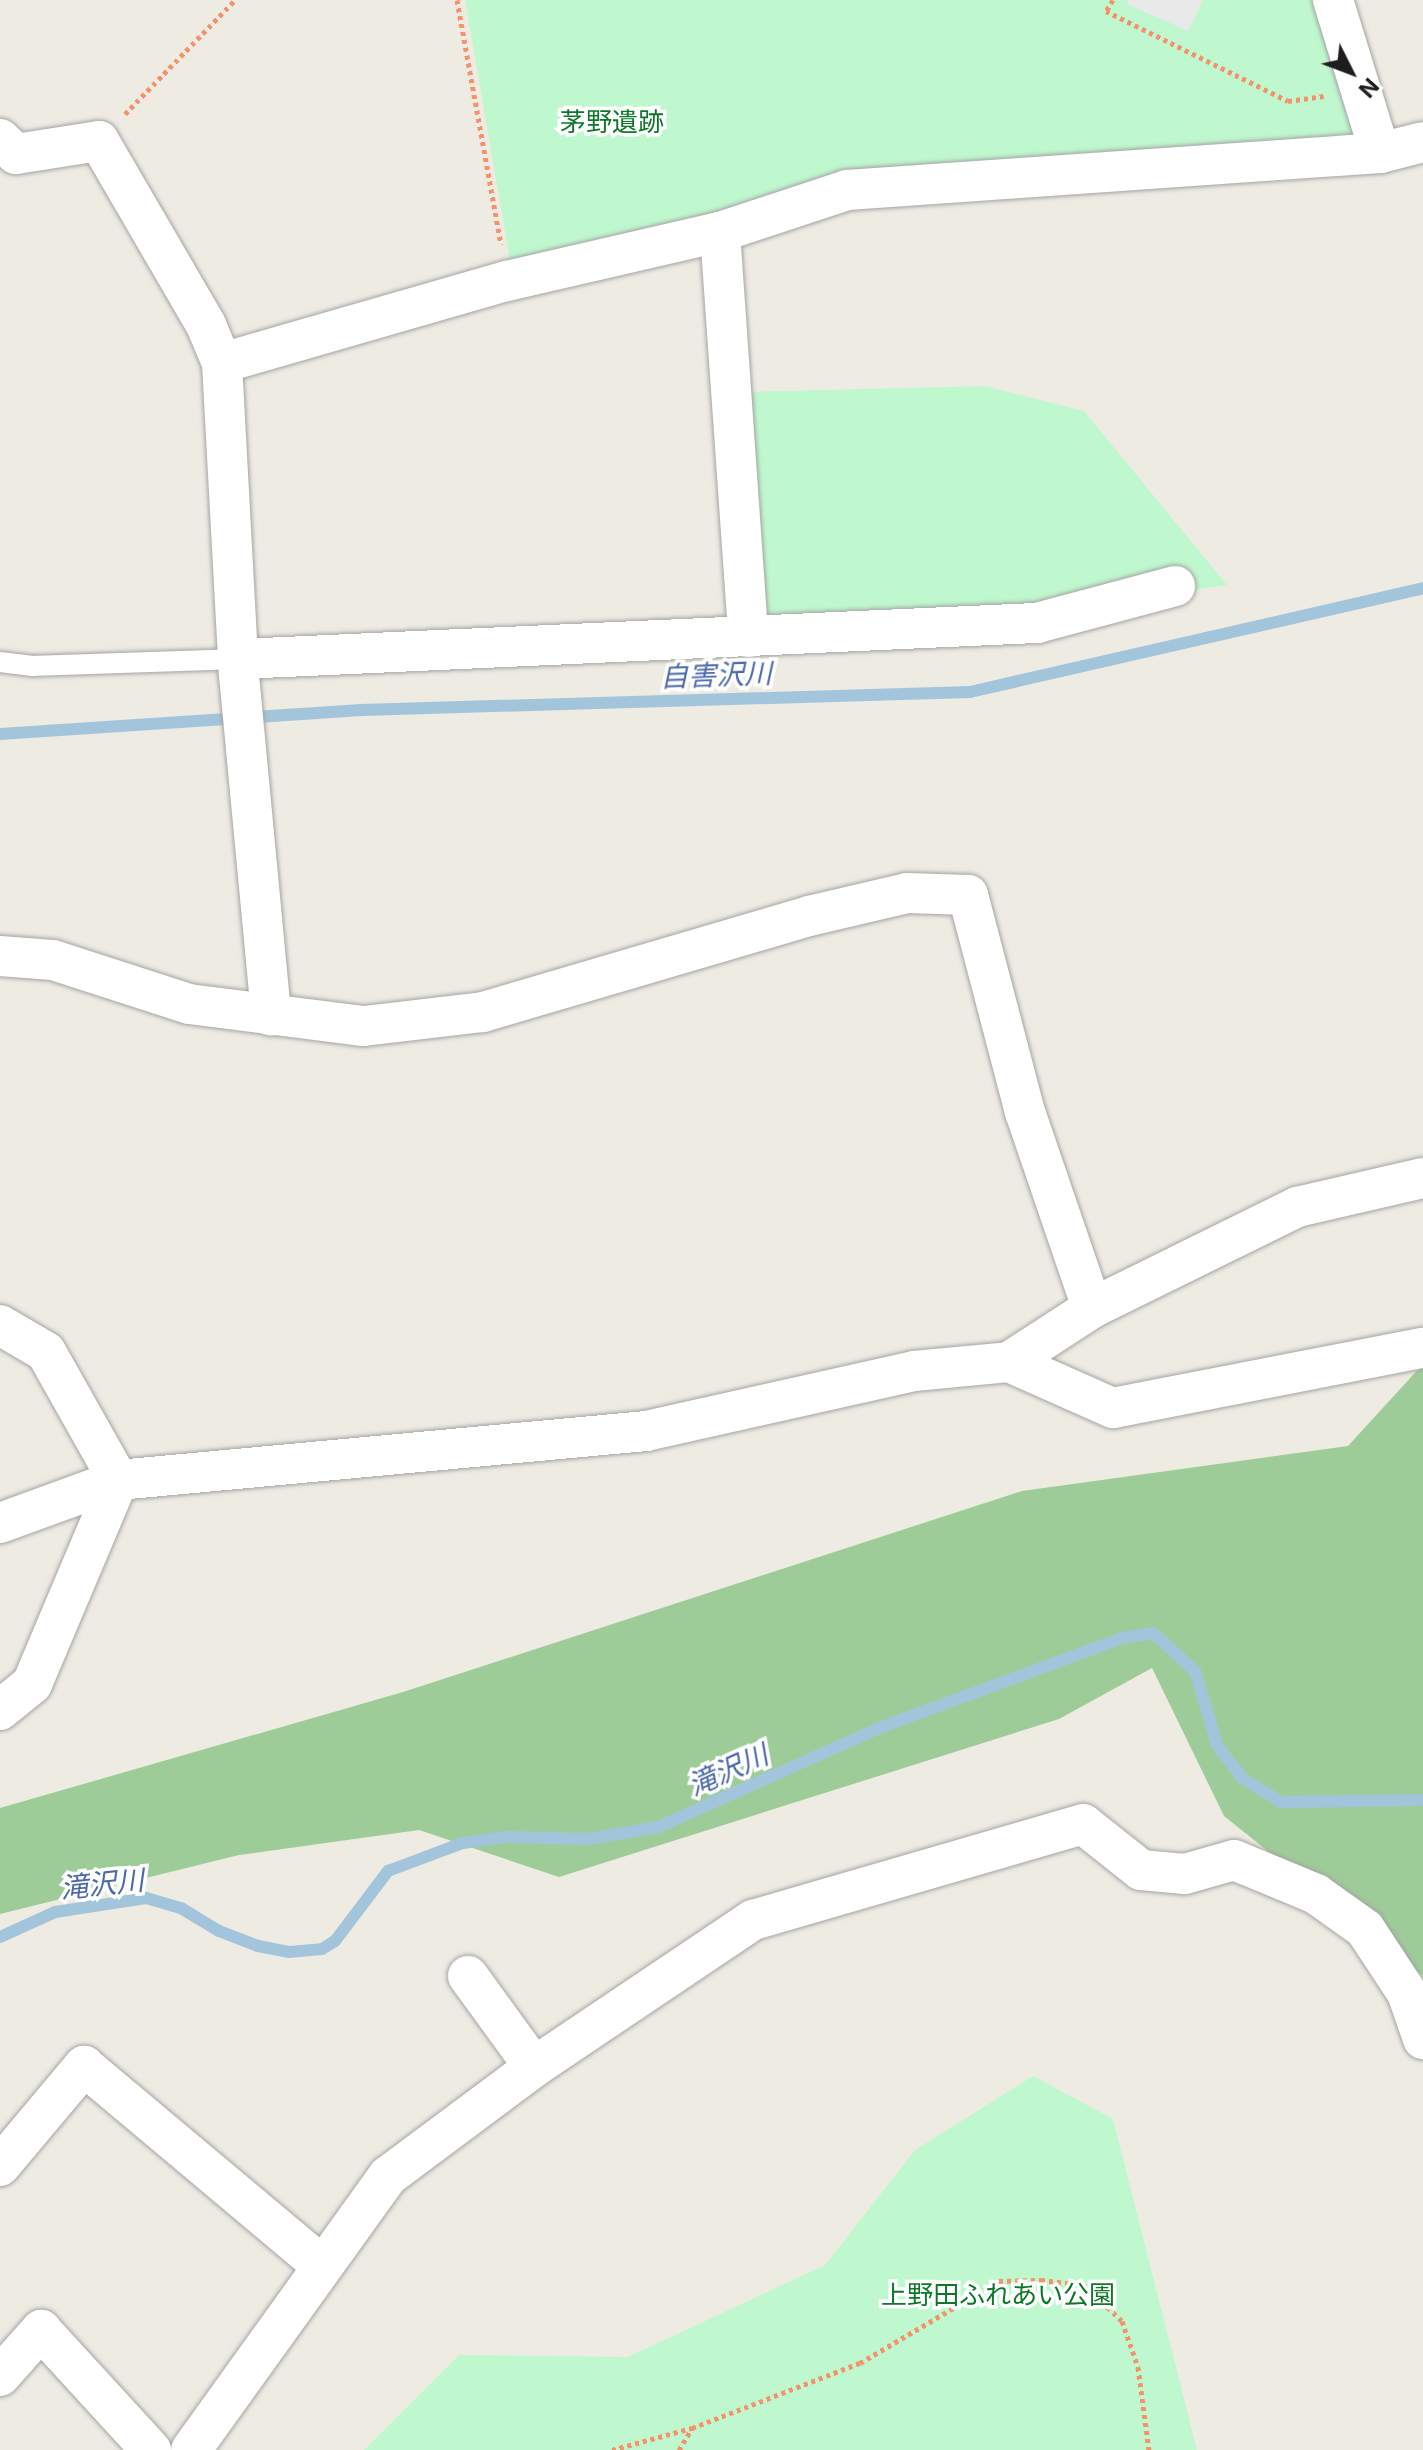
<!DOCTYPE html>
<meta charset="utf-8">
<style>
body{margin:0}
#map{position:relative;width:1423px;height:2450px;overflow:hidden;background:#eeece2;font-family:Inter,"Noto Sans JP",sans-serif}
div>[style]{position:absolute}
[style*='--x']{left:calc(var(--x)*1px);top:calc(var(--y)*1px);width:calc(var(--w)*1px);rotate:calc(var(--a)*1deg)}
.forest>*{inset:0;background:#9ecc98}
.park>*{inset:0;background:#bff8ce}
.parking>*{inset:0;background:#e9e9e9}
.stream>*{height:12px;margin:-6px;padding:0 6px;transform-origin:6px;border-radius:6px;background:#a3c5db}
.path>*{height:5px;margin-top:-2.5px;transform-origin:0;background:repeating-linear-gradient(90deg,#f6916b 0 4px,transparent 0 8px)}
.roads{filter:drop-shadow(0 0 2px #a4a4a4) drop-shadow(0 0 2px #a4a4a4)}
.lane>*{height:20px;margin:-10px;padding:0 10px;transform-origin:10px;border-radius:10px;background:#fff}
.street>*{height:40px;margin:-20px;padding:0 20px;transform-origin:20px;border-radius:20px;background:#fff}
span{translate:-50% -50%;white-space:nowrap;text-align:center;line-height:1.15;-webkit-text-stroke:7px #fff;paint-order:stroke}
.park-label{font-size:26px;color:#0e7729}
.water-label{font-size:28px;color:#4c6aa9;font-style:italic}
.north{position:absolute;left:1311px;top:32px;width:80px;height:80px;-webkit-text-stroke:6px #fff;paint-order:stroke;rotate:132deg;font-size:22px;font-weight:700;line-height:32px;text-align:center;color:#1d1d1d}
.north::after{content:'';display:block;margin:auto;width:28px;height:36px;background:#1d1d1d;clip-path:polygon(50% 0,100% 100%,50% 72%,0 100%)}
</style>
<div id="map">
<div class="forest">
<i style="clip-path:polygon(1423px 1364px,1423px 1976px,1224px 1816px,1152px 1668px,1059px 1719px,559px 1877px,419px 1830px,239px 1855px,0 1914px,0 1808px,403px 1692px,1022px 1491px,1348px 1446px)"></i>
</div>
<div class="park">
<i style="clip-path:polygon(465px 0,1320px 0,1354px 121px,1352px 136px,720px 223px,511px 266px)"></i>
<i style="clip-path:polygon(985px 386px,1084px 411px,1227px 585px,1034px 613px,768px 621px,756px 610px,745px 392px)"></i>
<i style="clip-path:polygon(1033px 2076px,1113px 2119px,1197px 2450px,364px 2450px,459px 2355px,628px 2357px,825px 2265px,915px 2150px)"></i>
</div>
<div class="parking">
<i style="clip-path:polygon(1129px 0,1203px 0,1188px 31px,1127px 4px)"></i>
</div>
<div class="stream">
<i style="--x:0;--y:734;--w:362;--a:-3.8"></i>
<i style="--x:361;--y:710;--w:609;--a:-1.69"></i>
<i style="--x:970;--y:692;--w:465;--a:-12.9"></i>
<i style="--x:0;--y:1937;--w:60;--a:-24.4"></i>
<i style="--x:55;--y:1912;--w:92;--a:-8.7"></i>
<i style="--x:146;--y:1898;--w:36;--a:16"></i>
<i style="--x:181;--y:1908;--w:44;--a:31.2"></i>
<i style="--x:219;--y:1931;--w:42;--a:21"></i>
<i style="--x:258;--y:1946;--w:32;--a:11"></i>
<i style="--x:289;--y:1952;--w:33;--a:-5"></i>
<i style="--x:322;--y:1949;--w:15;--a:-32"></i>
<i style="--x:335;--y:1941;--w:88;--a:-52.9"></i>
<i style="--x:388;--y:1871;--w:80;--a:-20.5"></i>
<i style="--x:463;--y:1843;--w:42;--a:-8.1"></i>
<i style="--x:505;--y:1837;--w:83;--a:1.4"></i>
<i style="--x:588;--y:1839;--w:71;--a:-9.7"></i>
<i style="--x:658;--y:1827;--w:242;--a:-24.1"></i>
<i style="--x:879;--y:1728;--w:259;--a:-20.3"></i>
<i style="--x:1122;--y:1638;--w:31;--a:-9"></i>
<i style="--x:1153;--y:1633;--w:57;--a:42.1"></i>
<i style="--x:1195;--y:1671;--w:77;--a:73.4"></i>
<i style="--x:1217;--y:1745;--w:41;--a:52.9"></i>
<i style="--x:1242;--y:1778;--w:46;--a:31.6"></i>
<i style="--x:1281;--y:1802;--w:142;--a:-0.8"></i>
</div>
<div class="path">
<i style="--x:457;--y:0;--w:248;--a:79.8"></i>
<i style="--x:1113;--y:0;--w:13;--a:122"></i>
<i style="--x:1106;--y:11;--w:203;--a:26.3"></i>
<i style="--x:1288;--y:101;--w:36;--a:-8"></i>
<i style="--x:125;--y:114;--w:158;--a:-46"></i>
<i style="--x:612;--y:2450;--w:83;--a:-15.4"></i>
<i style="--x:692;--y:2428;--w:180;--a:-21.2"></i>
<i style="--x:860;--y:2363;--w:161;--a:-30.5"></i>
<i style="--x:999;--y:2281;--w:42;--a:-1.4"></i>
<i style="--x:1041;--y:2280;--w:43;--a:6.6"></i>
<i style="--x:1084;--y:2285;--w:52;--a:43.5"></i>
<i style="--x:1122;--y:2321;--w:49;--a:70.8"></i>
<i style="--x:1138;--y:2367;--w:84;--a:82.5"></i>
<i style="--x:679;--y:2450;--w:26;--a:-59"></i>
</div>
<div class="roads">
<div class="lane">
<i style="--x:0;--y:662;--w:31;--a:7"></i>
<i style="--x:31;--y:666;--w:209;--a:-1.9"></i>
</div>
<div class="street">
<i style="--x:1333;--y:0;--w:160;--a:72.9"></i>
<i style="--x:0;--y:139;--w:22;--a:43"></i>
<i style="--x:16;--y:154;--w:84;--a:-8.9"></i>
<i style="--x:99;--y:141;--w:213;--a:59.8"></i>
<i style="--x:206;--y:325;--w:41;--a:67.2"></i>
<i style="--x:222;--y:363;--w:312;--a:86.9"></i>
<i style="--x:239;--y:675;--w:342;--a:84.6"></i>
<i style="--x:720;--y:232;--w:406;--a:86"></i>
<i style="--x:222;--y:363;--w:297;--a:-16.1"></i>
<i style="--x:507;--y:281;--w:219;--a:-13"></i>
<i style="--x:720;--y:232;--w:134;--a:-18.3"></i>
<i style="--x:847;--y:190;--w:534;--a:-3.97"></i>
<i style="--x:1380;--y:153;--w:44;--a:-14.3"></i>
<i style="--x:240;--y:659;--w:798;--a:-2.59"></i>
<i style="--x:1037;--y:623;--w:143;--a:-15"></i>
<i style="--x:0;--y:956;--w:53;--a:4.3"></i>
<i style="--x:53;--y:960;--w:143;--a:17.9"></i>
<i style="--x:189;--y:1004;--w:176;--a:7.2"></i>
<i style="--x:364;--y:1026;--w:120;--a:-6.7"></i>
<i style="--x:483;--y:1012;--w:340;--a:-16.4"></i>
<i style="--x:809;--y:916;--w:101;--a:-13.2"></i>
<i style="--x:907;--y:893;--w:61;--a:1.9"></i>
<i style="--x:968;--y:895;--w:224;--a:75.3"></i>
<i style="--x:1025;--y:1112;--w:207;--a:71.1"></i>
<i style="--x:0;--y:1325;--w:53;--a:30.4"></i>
<i style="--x:46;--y:1352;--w:147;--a:60.6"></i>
<i style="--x:1009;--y:1362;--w:114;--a:23.9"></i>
<i style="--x:1113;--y:1408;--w:316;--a:-11"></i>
<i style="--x:0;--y:1523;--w:126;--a:-20"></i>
<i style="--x:118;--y:1480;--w:530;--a:-5.3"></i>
<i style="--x:646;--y:1431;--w:275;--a:-12.6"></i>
<i style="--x:914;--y:1371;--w:95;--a:-5.4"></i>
<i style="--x:1009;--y:1362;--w:99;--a:-33"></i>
<i style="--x:1092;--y:1308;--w:229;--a:-26.2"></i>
<i style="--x:1297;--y:1207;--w:129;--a:-13"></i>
<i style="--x:0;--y:1710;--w:41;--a:-39.1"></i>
<i style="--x:32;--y:1684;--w:221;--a:-67.1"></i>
<i style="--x:468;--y:1976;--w:112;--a:54"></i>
<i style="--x:0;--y:2166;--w:131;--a:-50"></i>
<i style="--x:84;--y:2066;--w:309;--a:40"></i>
<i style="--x:0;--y:2376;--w:62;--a:-48.3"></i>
<i style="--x:41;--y:2330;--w:163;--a:47.5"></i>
<i style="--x:191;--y:2450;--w:337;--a:-54.3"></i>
<i style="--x:388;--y:2176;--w:182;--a:-36.7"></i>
<i style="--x:534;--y:2067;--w:264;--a:-33.9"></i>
<i style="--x:753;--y:1920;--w:344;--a:-16.2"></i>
<i style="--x:1083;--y:1824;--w:74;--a:38.4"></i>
<i style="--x:1141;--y:1870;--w:44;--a:5.2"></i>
<i style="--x:1185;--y:1874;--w:51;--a:-15.9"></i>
<i style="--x:1234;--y:1860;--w:89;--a:22.5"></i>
<i style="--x:1316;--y:1894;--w:60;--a:35.5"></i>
<i style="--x:1365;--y:1929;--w:77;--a:56.7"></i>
<i style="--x:1407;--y:1993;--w:49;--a:70.8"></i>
</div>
</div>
<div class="park-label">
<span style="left:612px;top:122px">茅野遺跡</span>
<span style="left:998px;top:2295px">上野田ふれあい公園</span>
</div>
<div class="water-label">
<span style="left:716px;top:675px;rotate:-2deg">自害沢川</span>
<span style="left:728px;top:1770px;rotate:-24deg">滝沢川</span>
<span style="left:102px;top:1884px;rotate:-6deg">滝沢川</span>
</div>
<div class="north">N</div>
</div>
